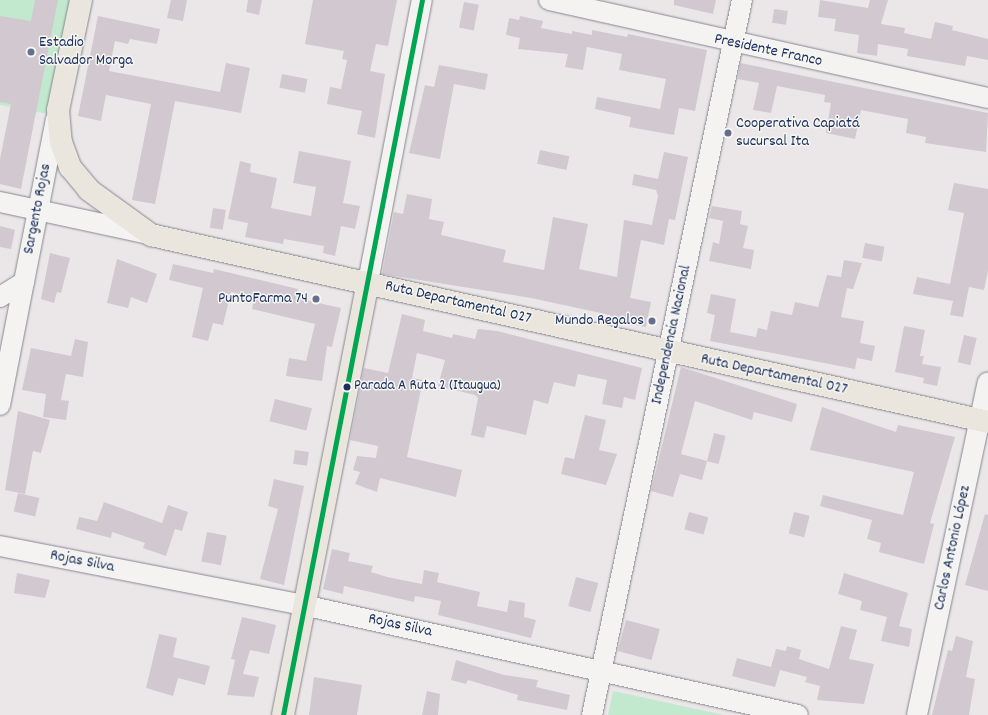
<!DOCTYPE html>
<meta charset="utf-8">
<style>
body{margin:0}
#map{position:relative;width:988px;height:715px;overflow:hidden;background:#ebe7e9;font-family:Dekko,sans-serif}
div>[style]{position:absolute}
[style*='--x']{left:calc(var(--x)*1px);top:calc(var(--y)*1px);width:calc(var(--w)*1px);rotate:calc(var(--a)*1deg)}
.green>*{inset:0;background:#c2e9ce}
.building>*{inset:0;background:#d2c8d0;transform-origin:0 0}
.roads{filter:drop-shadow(0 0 1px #858790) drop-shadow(0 0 1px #858790)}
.minor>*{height:20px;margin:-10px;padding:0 10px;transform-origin:10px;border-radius:10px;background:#f4f3f2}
.major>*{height:22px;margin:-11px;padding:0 11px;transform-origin:11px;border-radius:11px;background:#ebe6dd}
.bus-1>*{height:5px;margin:-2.5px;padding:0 2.5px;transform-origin:2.5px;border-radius:2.5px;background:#00a651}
.dots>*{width:11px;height:11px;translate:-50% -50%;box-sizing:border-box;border:2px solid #f6f6f2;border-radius:50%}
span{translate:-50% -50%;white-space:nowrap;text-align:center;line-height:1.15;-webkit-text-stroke:3px #f6f6f2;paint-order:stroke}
.bus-label{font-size:15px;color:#1b2f5e}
.left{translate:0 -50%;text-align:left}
.poi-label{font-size:16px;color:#1b2f5e}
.right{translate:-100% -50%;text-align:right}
.street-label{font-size:16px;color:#1b2f5e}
</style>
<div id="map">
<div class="green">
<i style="clip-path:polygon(0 0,73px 0,48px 114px,0 105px)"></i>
<i style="clip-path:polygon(613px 691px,724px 715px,608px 715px)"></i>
</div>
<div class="building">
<i style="clip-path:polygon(35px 0,58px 0,21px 189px,0 184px,0 159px,11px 104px,0 102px,0 16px,31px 21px)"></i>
<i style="clip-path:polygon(171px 0,187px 0,183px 21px,167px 18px)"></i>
<i style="clip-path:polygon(248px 0,262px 0,259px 15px,246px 12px)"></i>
<i style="clip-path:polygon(313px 0,397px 0,388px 46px,376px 44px,370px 71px,385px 74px,375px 138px,357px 134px,362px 111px,327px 104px,330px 87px,341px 89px,347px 60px,342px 59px,344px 51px,305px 44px)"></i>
<i style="clip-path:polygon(674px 0,716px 0,713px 14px,674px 5px)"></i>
<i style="clip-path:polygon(820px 0,868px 8px,870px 0,888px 0,881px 24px,905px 28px,904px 33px,931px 39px,935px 22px,953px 26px,952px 30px,988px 39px,988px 60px,967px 56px,965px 66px,907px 56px,908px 49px,878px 44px,877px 56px,857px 53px,859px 35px,834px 31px,836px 19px,818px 17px)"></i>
<i style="left:464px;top:2px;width:15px;height:26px;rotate:11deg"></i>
<i style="left:774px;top:9px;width:14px;height:14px;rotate:8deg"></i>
<i style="clip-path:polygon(98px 16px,160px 29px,157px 44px,130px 39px,128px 44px,115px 41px,109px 71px,220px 92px,226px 63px,250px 68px,241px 113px,175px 101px,155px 204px,132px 200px,151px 104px,106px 95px,101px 121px,78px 116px)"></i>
<i style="clip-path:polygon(520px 16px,543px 21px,541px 28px,572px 34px,572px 31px,592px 35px,592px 30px,627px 37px,628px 34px,707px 50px,695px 111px,679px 108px,674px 135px,629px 127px,631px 117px,595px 109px,597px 97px,660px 109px,666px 79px,619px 70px,622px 54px,587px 47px,583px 70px,565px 67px,568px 54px,518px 49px,520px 38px,506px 35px,509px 18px,519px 20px)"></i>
<i style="clip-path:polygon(740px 63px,988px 113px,986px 152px,925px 143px,926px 137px,906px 133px,908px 119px,861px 110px,855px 139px,826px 133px,831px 103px,824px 102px,825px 95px,777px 86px,771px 113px,753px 110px,759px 83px,738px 79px)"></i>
<i style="clip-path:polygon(439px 65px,488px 74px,485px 90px,454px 84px,440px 159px,409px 153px,425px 85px,434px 87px)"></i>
<i style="left:282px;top:74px;width:26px;height:14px;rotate:11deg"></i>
<i style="left:540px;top:150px;width:30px;height:14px;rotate:12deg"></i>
<i style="clip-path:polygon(299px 151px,351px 161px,343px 203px,360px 206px,355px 229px,341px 226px,335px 256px,323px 253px,324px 246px,284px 239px,283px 244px,245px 237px,248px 223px,228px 219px,240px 161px,251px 164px,250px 172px,277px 178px,271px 208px,311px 216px,316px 187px,293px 183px)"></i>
<i style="clip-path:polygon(664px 152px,688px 157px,675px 220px,669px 219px,664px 245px,641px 240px,630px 298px,651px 302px,646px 327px,609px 320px,610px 315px,531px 298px,382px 274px,394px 212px,403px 214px,407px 194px,432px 199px,429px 219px,444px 222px,441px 235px,506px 250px,503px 262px,544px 270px,553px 217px,588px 224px,579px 269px,617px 277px,624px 220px,652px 225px,658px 196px,656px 190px,632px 185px,634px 174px,658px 179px)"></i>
<i style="clip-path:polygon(954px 183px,988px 189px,988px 271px,984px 290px,969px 287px,963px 317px,950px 315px,953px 301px,913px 294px,917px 277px,950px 284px,964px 213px,948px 210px)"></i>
<i style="clip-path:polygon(712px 206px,742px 211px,740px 224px,748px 226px,743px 248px,754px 250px,751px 269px,709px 261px,713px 242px,719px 244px,723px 221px,709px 218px)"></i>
<i style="left:213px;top:208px;width:13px;height:20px;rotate:9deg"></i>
<i style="clip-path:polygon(0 226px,15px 230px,11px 249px,0 247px)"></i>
<i style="left:865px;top:243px;width:20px;height:15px;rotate:11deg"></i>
<i style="clip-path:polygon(50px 253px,70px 258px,61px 293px,57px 292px,54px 303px,41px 299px)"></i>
<i style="clip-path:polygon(117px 259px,157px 274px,147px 303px,131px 297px,128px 308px,107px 303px)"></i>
<i style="clip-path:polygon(844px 260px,862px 263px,853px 289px,847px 288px,841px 317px,864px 321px,860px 343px,875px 346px,872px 361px,857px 358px,855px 369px,710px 341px,715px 315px,707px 313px,711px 294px,736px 299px,730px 332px,756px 337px,758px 328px,767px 330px,771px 311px,792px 315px,795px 302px,818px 307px,827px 275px,841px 277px)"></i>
<i style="clip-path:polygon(173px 264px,213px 273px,214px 269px,298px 289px,296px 298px,341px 308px,332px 347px,327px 346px,322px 381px,286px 376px,289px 358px,306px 361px,315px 324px,252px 309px,254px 298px,231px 292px,223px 325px,213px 323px,208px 341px,192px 337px,203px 288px,169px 280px)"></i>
<i style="clip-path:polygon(402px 314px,425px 320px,423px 331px,452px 338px,453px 334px,475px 339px,478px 329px,497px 331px,642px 368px,635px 400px,624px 397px,622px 408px,602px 404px,607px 380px,578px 374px,575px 387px,554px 382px,548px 404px,534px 400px,526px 435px,487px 426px,484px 438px,471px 435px,478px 398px,475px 395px,438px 386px,445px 360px,417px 353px,412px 378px,423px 380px,407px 457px,462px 470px,456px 497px,380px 478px,377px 492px,355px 484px,360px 472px,353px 470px,357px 456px,376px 458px,378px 446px,350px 440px,364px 368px,388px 373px)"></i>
<i style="clip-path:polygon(904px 326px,925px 330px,920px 356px,924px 356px,922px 364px,941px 367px,937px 386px,923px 383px,924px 378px,895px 372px)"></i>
<i style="left:964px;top:335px;width:13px;height:28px;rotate:13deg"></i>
<i style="clip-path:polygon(75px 339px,88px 342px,83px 377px,66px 374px,61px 400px,69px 401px,66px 420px,43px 417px,46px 394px,22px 390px,31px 348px,71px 356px)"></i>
<i style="clip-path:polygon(681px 367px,797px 404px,792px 422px,754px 412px,752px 420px,695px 401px,681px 454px,707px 461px,702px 480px,680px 474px,673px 497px,651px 491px)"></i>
<i style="left:275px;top:399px;width:38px;height:23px;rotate:14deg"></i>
<i style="clip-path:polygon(822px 407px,896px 432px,898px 425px,955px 437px,930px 523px,934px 524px,924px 564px,879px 552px,881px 543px,867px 539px,872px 520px,820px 506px,823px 495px,903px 515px,914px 472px,810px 450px)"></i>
<i style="clip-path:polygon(18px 411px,50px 420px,41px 453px,33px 451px,25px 494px,5px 490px)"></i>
<i style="clip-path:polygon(585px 415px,606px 420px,599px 450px,617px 454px,606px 485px,561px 474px,565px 457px,574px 459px)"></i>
<i style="left:714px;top:433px;width:12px;height:29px;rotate:14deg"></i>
<i style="left:295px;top:450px;width:14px;height:14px;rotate:8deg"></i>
<i style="clip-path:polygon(274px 479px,304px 486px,284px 585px,260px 579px,278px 509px,268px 506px)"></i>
<i style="left:18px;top:493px;width:22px;height:19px;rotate:13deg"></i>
<i style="clip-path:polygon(104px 502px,162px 523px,168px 505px,188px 512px,182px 531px,175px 529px,166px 556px,143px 548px,145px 543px,112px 532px,111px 538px,76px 529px,79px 517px,97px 521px)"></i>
<i style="left:689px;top:512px;width:20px;height:18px;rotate:15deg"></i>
<i style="left:794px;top:512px;width:16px;height:22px;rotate:14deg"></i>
<i style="clip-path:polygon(985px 514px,988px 515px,988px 591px,965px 585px)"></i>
<i style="left:207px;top:532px;width:20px;height:30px;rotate:11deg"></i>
<i style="clip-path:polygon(332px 549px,350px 553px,348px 561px,373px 566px,371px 572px,387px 577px,422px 584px,424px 570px,439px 573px,437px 582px,480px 592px,477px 606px,507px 612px,509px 600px,525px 603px,524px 617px,536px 620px,531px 638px,438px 615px,441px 601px,415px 596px,414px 602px,344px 586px,343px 594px,323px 589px)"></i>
<i style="clip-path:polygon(17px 573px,50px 580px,45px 598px,14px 593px)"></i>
<i style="clip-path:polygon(844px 573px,908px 593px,899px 626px,912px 629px,909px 647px,881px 641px,887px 617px,860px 610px,862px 601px,838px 594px)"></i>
<i style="left:576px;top:577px;width:23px;height:30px;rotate:15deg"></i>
<i style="clip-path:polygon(242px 617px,276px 625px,269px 654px,250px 650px,243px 674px,259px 677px,254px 697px,227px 695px,235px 660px,231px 659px)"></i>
<i style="left:626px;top:620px;width:35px;height:32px;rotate:15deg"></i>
<i style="clip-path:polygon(841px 626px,857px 630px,849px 659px,874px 664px,864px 704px,817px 700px,820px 686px,805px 682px,807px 677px,780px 670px,775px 687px,732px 676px,737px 658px,771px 667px,776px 649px,786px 651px,787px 646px,801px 650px,799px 659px,829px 669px)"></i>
<i style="clip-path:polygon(159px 634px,177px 638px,173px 657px,210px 666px,205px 685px,178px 678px,173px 696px,146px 688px)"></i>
<i style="clip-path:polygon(956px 636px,973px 641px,966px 677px,975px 679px,969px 715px,932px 715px,948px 650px,952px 651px)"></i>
<i style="clip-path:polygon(456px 660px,504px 675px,538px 680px,536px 687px,570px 695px,567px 710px,517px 700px,518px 695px,468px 680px,466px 684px,451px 680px)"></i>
<i style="clip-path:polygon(314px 677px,362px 685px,357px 715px,309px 715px)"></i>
<i style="clip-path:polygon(427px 691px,440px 694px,438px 715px,422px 715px)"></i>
</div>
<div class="roads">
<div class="minor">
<i style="--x:549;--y:0;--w:450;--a:12.6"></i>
<i style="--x:0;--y:202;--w:152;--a:12.1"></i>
<i style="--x:368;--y:282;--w:287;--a:-79.2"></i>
<i style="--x:0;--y:297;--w:28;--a:-32"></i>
<i style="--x:24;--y:282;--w:166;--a:-78.9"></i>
<i style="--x:0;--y:405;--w:125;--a:-79"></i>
<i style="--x:0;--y:546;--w:309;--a:11"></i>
<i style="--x:303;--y:605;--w:507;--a:12.53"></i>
<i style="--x:592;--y:715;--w:731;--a:-78.15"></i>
<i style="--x:917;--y:715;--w:340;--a:-78"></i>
</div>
<div class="major">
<i style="--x:81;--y:0;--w:112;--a:101.8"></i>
<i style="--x:58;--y:110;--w:32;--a:85"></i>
<i style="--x:61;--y:142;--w:27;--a:70"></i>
<i style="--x:70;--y:167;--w:30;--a:50"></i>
<i style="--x:89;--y:190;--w:77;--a:36"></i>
<i style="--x:151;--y:235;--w:858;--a:12.59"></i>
<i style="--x:283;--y:715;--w:441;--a:-78.9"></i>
</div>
</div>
<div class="bus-1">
<i style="--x:283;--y:715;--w:728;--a:-79"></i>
</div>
<div class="dots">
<i style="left:31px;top:52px;background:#646f8f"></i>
<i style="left:728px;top:133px;background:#646f8f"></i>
<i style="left:316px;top:299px;background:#646f8f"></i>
<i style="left:652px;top:321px;background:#646f8f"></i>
<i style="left:347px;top:387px;background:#1b2f5e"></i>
</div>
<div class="bus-label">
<span class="left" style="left:354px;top:387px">Parada A Ruta 2 (Itaugua)</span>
</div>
<div class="poi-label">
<span class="left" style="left:39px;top:52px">Estadio<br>Salvador Morga</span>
<span class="left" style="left:736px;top:133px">Cooperativa Capiatá<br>sucursal Ita</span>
<span class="right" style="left:308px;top:299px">PuntoFarma 74</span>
<span class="right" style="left:644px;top:321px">Mundo Regalos</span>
</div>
<div class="street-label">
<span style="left:768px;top:51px;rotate:12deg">Presidente Franco</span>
<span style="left:38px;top:209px;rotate:-79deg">Sargento Rojas</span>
<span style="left:458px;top:303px;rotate:13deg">Ruta Departamental 027</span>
<span style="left:672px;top:335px;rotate:-78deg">Independencia Nacional</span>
<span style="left:774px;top:375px;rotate:12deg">Ruta Departamental 027</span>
<span style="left:953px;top:548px;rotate:-78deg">Carlos Antonio López</span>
<span style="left:82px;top:562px;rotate:11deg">Rojas Silva</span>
<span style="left:400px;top:626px;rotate:12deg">Rojas Silva</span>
</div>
</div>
